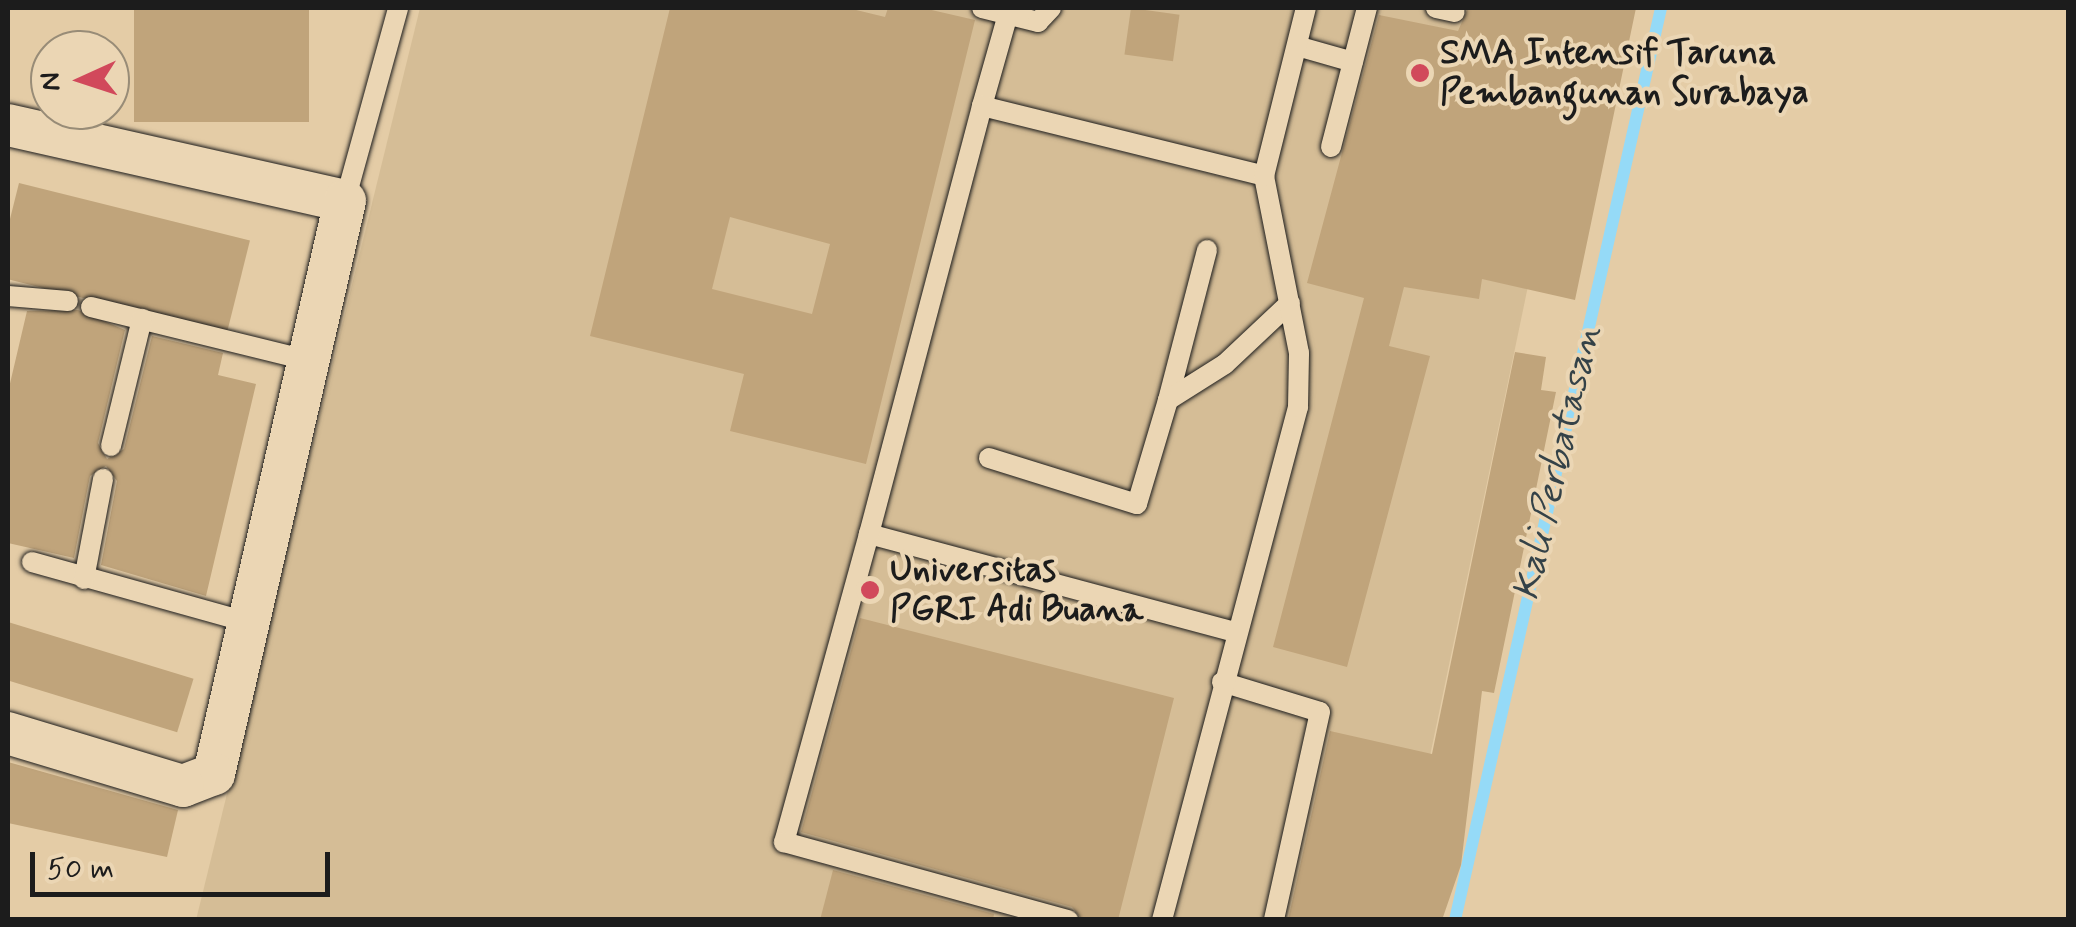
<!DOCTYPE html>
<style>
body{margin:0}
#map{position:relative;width:2076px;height:927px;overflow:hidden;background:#e4cca6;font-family:Mynerve,sans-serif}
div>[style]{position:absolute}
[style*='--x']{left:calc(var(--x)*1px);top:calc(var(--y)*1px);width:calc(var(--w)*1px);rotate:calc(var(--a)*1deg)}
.built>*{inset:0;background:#d5bd96}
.stream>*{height:12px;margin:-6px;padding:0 6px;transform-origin:6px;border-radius:6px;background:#95daf7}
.building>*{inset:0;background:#c0a47b;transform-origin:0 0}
.roads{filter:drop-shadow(0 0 2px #1c1c1c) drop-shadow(0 0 2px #1c1c1c)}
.lane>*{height:20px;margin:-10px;padding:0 10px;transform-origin:10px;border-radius:10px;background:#ebd6b4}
.street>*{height:42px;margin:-21px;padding:0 21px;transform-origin:21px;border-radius:21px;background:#ebd6b4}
.dots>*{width:28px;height:28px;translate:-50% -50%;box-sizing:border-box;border:5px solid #ebd6b4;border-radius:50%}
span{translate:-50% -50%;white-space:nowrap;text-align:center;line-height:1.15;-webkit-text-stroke:8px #ebd6b4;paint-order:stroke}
.poi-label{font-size:35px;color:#1c1c1c;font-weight:700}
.left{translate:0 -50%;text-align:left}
.water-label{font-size:38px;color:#344248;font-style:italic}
.frame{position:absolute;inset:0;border:10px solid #1c1c1c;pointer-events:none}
.north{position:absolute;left:30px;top:30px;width:100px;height:100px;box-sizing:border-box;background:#ebd6b4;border:2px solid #988c77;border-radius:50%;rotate:267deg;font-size:28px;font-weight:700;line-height:40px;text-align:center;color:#1c1c1c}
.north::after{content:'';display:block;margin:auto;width:35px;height:45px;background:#d1495b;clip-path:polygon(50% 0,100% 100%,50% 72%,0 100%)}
.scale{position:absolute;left:30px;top:852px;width:300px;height:45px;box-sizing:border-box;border:5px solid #1c1c1c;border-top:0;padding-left:12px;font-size:30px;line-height:35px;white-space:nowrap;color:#1c1c1c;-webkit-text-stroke:8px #ebd6b4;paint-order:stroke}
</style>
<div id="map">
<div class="built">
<i style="clip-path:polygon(420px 8px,1586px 8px,1396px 919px,196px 920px)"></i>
</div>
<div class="stream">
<i style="--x:1455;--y:920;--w:935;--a:-77.27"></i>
</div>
<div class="building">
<i style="left:134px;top:8px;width:175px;height:114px"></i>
<i style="clip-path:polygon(evenodd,670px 8px,848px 8px,885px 17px,888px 8px,923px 8px,975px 20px,866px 464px,730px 431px,744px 374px,590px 336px,670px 8px,730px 217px,830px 244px,812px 314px,712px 289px,730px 217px)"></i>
<i style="left:1131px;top:8px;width:49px;height:47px;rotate:8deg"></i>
<i style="clip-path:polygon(1468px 8px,1636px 8px,1575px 300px,1482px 279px,1479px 299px,1404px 287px,1389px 346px,1430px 356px,1347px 667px,1273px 647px,1364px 298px,1307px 283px,1379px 15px,1458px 31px)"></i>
<i style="left:19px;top:183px;width:238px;height:96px;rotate:14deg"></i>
<i style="clip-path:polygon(78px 310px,125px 330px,98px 443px,107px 459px,124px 449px,152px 336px,223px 353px,218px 375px,256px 384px,206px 596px,101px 565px,117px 481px,106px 466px,90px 476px,74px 558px,8px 543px,8px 392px,27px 311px)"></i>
<i style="clip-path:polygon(1515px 352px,1546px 357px,1541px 390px,1556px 392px,1494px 693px,1482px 691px,1461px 865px,1442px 920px,1288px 920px,1330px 731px,1432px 754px)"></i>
<i style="clip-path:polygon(860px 618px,1174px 698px,1118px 920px,1081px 918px,1072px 907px,801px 832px)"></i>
<i style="left:8px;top:622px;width:194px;height:56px;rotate:17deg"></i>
<i style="clip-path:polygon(8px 762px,178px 810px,167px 857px,8px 823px)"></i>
<i style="clip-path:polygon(833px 870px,994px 914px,993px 920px,820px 920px)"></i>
</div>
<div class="roads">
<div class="lane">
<i style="--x:982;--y:8;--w:58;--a:14"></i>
<i style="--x:1038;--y:22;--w:19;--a:-47"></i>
<i style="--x:1436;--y:8;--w:19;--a:12"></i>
<i style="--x:1297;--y:46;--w:58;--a:15.9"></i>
<i style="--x:982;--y:106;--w:96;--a:-74.2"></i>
<i style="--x:1331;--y:147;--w:144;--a:-75.5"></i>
<i style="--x:345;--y:201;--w:200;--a:-74.6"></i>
<i style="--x:8;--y:296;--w:60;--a:4.8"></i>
<i style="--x:91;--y:307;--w:222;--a:13.8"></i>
<i style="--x:1168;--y:400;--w:155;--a:-75.4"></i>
<i style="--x:111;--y:446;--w:131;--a:-76.3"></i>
<i style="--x:989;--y:458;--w:155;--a:17.3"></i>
<i style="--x:1137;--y:504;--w:109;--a:-73.4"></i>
<i style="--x:1168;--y:400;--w:67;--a:-32.3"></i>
<i style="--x:1225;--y:364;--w:89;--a:-43.2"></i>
<i style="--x:869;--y:534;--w:320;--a:105.4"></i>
<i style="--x:784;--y:842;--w:295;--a:15.4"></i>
<i style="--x:32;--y:562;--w:220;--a:15.6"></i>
<i style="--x:84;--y:579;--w:102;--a:-79.2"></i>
<i style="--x:1235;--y:632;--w:379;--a:-165"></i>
<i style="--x:869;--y:534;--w:443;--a:-75.2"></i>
<i style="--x:982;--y:106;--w:291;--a:13.9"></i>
<i style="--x:1222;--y:682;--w:102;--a:17"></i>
<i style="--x:1320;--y:712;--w:213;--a:102.5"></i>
<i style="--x:1162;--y:920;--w:531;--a:-75.15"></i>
<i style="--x:1298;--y:407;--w:54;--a:-88.9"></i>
<i style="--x:1299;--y:353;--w:180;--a:-101.2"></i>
<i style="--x:1264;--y:176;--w:173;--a:-76"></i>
</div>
<div class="street">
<i style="--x:8;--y:125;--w:345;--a:12.7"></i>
<i style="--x:345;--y:201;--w:588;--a:102.88"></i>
<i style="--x:214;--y:774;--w:33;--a:159"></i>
<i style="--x:183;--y:786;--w:183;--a:-163.2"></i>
</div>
</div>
<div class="dots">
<i style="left:1420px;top:73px;background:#d1495b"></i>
<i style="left:870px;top:590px;background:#d1495b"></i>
</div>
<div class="poi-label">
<span class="left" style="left:1440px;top:73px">SMA Intensif Taruna<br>Pembangunan Surabaya</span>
<span class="left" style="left:890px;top:590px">Universitas<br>PGRI Adi Buana</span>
</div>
<div class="water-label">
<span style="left:1558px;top:463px;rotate:-77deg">Kali Perbatasan</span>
</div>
<div class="frame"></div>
<div class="north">N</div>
<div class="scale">50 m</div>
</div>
